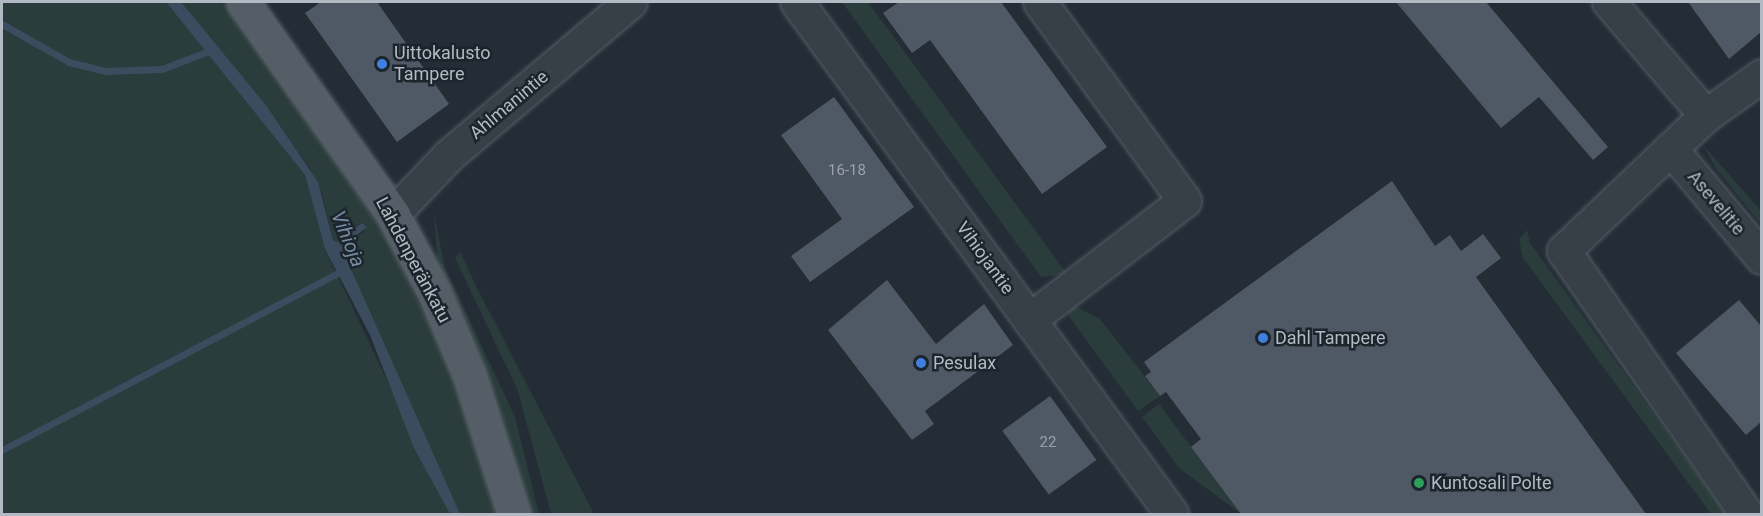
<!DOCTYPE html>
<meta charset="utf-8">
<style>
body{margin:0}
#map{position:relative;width:1763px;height:516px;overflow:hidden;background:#242d36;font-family:Roboto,sans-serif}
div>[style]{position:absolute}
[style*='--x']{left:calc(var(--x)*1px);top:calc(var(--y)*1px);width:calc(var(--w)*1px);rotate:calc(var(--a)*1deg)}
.green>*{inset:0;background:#2a3c3b}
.water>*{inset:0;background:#3b4c5e}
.stream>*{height:7px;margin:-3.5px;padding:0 3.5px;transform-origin:3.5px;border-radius:3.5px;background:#3b4c5e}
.building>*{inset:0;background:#4f5965;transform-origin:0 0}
.roads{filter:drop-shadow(0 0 2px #555d65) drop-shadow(0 0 2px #555d65)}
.minor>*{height:32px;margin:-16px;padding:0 16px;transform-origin:16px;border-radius:16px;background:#373f47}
.major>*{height:33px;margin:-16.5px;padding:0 16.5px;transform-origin:16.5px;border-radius:16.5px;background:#555e67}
.dots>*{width:16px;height:16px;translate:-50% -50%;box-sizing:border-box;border:3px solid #1c242c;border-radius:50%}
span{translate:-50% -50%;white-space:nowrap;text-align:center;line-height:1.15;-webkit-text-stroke:5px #1c242c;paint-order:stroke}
.number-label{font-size:15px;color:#99a2ac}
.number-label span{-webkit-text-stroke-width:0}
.poi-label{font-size:18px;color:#b2bac3}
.left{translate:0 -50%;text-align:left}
.street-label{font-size:18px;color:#b2bac3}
.water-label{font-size:20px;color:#768ca3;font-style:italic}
.frame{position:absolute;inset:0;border:3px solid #b2bac3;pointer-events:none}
</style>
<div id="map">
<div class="green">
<i style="clip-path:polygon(2px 2px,166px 2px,305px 175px,325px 249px,450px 514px,2px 514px)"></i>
<i style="clip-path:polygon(181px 2px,225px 2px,385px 235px,450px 367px,496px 514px,460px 514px,428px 450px,346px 258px,347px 243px,364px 232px,360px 225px,338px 242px,333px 240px,322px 193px,309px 167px)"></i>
<i style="clip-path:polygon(842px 2px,868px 2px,1067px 274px,1041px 277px)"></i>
<i style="clip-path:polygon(1703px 145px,1761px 211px,1761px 224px,1715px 167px)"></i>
<i style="clip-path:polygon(434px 214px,445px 268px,515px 417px,539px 514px,526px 514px,496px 405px,438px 266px)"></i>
<i style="clip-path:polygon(1527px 230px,1530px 243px,1726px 514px,1711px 514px,1523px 258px,1519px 239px)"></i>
<i style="clip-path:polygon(460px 252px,478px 290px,594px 514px,551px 514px,518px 391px,455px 258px)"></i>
<i style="clip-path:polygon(1073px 305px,1100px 319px,1160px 396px,1138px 411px,1068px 315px)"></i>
<i style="clip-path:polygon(1159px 404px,1241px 514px,1179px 468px,1142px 417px)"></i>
</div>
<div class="water">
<i style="clip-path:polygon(166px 2px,181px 2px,265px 104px,318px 182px,333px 240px,338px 242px,362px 223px,367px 227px,347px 243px,346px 258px,460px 514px,450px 514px,414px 448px,370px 335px,325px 249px,305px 175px)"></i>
</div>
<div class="stream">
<i style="--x:2;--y:24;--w:77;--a:29.6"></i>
<i style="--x:69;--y:62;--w:37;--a:14"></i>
<i style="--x:105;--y:71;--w:57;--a:-2"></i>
<i style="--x:162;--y:69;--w:50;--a:-21"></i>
<i style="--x:2;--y:450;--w:386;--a:-27.8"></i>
</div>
<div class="building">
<i style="clip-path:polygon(321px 2px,377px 2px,449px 104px,397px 142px,305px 13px)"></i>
<i style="clip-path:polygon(899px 2px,1001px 2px,1107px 147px,1042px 194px,930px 40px,912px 53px,883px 13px)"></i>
<i style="clip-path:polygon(1396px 2px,1486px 2px,1608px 147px,1593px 160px,1539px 97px,1501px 128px)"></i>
<i style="clip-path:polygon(1688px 2px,1761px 2px,1761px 32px,1729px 59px)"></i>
<i style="clip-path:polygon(834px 97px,914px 207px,810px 282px,791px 256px,842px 219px,781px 135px)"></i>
<i style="clip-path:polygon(1392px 181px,1435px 246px,1450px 235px,1461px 251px,1483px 234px,1501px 258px,1476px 277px,1646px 514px,1241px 514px,1191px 447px,1201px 439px,1166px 392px,1160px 396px,1145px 376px,1151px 372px,1144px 362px)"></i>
<i style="clip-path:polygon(887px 280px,936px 344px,984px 304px,1013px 345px,925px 411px,934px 424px,912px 440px,828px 330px)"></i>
<i style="clip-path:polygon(1739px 300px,1761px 326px,1761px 422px,1746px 435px,1676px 353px)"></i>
<i style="left:1050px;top:396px;width:79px;height:59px;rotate:54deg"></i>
</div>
<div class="roads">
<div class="minor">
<i style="--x:797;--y:2;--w:635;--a:53.78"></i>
<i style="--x:1609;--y:2;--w:150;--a:49.6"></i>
<i style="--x:1706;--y:116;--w:196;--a:136.4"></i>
<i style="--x:1564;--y:251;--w:320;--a:55.2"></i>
<i style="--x:1706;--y:116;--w:69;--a:-35.5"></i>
<i style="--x:1671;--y:149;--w:142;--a:50.1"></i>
<i style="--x:393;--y:215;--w:81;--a:-46.5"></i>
<i style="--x:449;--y:156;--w:238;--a:-40.2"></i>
<i style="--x:1030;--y:320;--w:195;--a:-37.5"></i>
<i style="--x:1185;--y:201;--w:246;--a:-126.1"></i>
</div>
<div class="major">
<i style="--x:243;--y:2;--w:261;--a:54.8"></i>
<i style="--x:393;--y:215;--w:87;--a:62"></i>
<i style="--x:434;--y:292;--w:89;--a:66.9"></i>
<i style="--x:469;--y:374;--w:147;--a:72.2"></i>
</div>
</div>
<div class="dots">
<i style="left:382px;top:64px;background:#3f7fe0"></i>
<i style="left:1263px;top:338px;background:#3f7fe0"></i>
<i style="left:921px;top:363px;background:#3f7fe0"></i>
<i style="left:1419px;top:483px;background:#2e9e5b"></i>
</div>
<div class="number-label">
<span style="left:847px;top:171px">16-18</span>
<span style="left:1048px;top:443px">22</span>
</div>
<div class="poi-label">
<span class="left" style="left:394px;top:64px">Uittokalusto<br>Tampere</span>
<span class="left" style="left:1275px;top:338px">Dahl Tampere</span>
<span class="left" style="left:933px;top:363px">Pesulax</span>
<span class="left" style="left:1431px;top:483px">Kuntosali Polte</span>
</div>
<div class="street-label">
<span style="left:509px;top:105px;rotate:-40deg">Ahlmanintie</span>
<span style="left:1716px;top:203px;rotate:50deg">Asevelitie</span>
<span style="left:985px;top:258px;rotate:54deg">Vihiojantie</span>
<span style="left:413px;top:260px;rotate:62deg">Lahdenperänkatu</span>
</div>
<div class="water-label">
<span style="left:348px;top:239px;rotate:68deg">Vihioja</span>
</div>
<div class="frame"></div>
</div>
